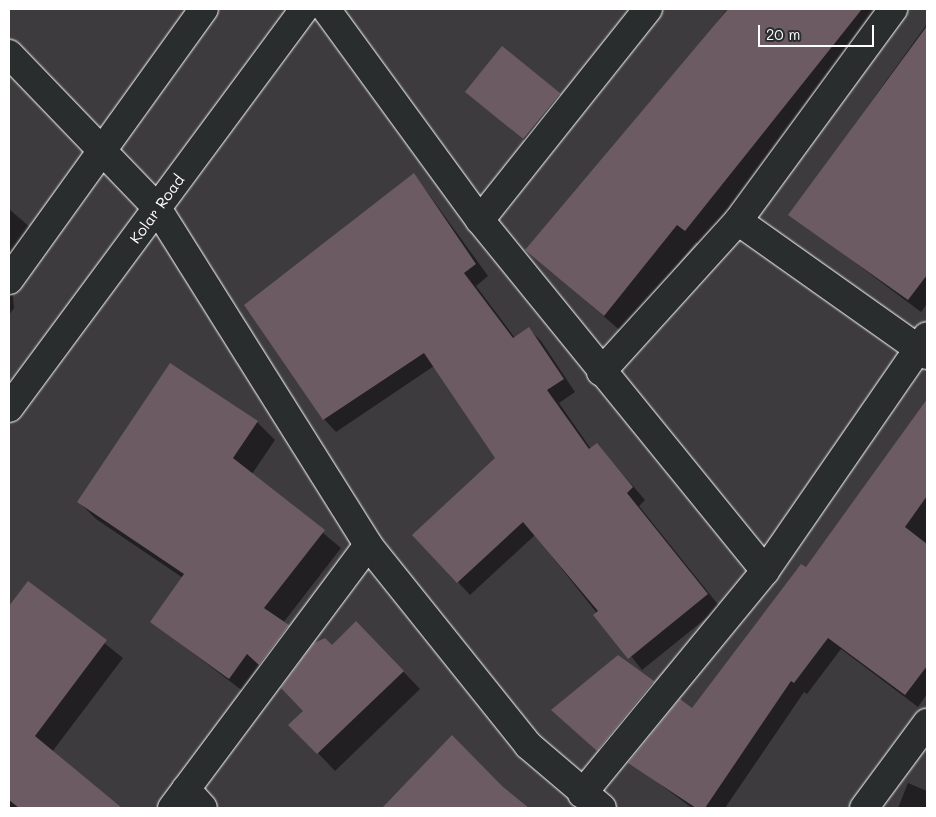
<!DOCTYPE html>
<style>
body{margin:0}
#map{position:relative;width:936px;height:817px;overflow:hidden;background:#3e3b3e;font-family:Mali,sans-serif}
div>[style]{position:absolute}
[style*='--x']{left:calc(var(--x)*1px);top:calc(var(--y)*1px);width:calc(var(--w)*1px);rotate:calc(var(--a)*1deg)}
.shadow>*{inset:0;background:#0007;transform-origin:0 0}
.building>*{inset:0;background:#6c5b62;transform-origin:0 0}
.roads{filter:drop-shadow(0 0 1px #fff) drop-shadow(0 0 1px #fff)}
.street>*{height:28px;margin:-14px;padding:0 14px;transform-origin:14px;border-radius:14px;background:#2a2d2e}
.secondary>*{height:28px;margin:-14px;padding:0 14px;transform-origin:14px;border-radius:14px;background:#2a2d2e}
span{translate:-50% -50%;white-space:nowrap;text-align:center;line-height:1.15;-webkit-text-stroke:4.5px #2a2d2e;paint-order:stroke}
.street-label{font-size:15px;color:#fff}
.frame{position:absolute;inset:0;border:10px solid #fff;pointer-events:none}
.scale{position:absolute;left:758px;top:25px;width:116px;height:22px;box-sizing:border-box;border:2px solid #fff;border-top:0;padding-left:6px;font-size:15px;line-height:18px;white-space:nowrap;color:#fff;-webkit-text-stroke:4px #2a2d2e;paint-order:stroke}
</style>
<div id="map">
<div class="shadow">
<i style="clip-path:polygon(727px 9px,893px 9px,703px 248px,696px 242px,623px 333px,527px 250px,666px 89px)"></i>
<i style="clip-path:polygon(927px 24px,927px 304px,921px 312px,790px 214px)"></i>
<i style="left:502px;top:47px;width:92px;height:57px;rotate:40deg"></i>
<i style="clip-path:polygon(414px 174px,488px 276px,476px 286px,515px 338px,529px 329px,541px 341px,575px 392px,559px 403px,591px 449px,597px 444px,645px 500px,639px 506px,720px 607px,642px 670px,535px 535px,470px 595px,414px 535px,497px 459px,434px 366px,336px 432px,324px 419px)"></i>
<i style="clip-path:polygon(9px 209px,46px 241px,12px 288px,14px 308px,9px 315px)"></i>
<i style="clip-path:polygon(171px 365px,257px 422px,275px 440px,252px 474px,341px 548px,283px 623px,305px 644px,248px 695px,152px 622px,183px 578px,96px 519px,79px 502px)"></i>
<i style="clip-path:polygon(927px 399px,927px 694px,918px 707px,841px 649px,807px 694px,804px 692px,725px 808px,692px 808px,630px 762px,692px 710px,806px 569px)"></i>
<i style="clip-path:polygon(28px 583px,123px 658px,52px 752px,120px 808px,9px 808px,9px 608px)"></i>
<i style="clip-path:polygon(374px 641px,420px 689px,335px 771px,318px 753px,305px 711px,332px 647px)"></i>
<i style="left:619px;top:657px;width:60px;height:85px;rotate:38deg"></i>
<i style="clip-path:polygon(908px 783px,927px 791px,927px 808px,898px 808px)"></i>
<i style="clip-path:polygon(502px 788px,529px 808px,401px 808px,392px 799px)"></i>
</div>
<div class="building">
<i style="clip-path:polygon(728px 9px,862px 9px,685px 231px,677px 225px,604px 316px,525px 250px)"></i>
<i style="clip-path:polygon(927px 26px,927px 275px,908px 300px,788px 215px)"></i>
<i style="left:502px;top:46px;width:75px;height:59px;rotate:39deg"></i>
<i style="clip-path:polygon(414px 173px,476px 264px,464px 273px,513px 338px,529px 327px,564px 379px,547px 390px,589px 449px,597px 443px,633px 487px,627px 493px,708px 594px,628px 659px,593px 615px,598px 611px,523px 522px,457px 583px,412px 535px,495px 458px,424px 353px,323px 420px,244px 305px)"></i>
<i style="clip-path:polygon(170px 363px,258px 421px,233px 458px,325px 530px,264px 608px,289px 625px,259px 665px,247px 654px,229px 679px,150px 622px,184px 574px,77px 502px)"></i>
<i style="clip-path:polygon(927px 399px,927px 496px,905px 527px,927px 544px,927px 666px,905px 695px,828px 638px,794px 683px,791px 681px,705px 808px,696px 808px,628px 763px,680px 699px,692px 708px,801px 564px,806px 567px)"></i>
<i style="clip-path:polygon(28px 581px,107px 640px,35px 736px,122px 808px,19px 808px,9px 800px,9px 606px)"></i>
<i style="clip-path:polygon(356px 621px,404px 671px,317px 754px,288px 725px,303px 711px,281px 688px,314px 643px,325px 638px,332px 645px)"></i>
<i style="clip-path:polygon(618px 655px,654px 681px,597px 751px,551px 710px)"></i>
<i style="clip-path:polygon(452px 735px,502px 786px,529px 808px,382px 808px)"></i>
</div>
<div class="roads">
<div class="street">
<i style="--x:326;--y:9;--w:261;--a:53.9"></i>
<i style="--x:480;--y:220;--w:452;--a:50.9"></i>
<i style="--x:9;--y:54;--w:214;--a:46.1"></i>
<i style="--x:157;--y:208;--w:398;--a:57.9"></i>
<i style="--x:368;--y:545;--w:256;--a:51.3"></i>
<i style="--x:528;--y:745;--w:97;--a:40.4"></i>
<i style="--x:480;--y:220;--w:270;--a:-51.5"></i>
<i style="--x:738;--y:221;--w:232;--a:35.3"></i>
<i style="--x:601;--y:372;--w:204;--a:-47.8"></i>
<i style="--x:738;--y:221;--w:263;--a:-53.8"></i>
<i style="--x:186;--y:789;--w:25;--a:48"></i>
<i style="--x:582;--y:794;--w:288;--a:-50.6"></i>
<i style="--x:765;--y:571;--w:285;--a:-55.4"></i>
<i style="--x:172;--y:808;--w:328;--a:-53.3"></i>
<i style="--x:864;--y:808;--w:106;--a:-53.5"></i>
</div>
<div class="secondary">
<i style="--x:9;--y:280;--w:334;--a:-54.3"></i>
<i style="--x:9;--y:408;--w:496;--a:-53.5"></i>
</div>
</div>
<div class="street-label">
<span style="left:157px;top:209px;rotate:-54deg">Kolar Road</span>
</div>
<div class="frame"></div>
<div class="scale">20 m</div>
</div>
